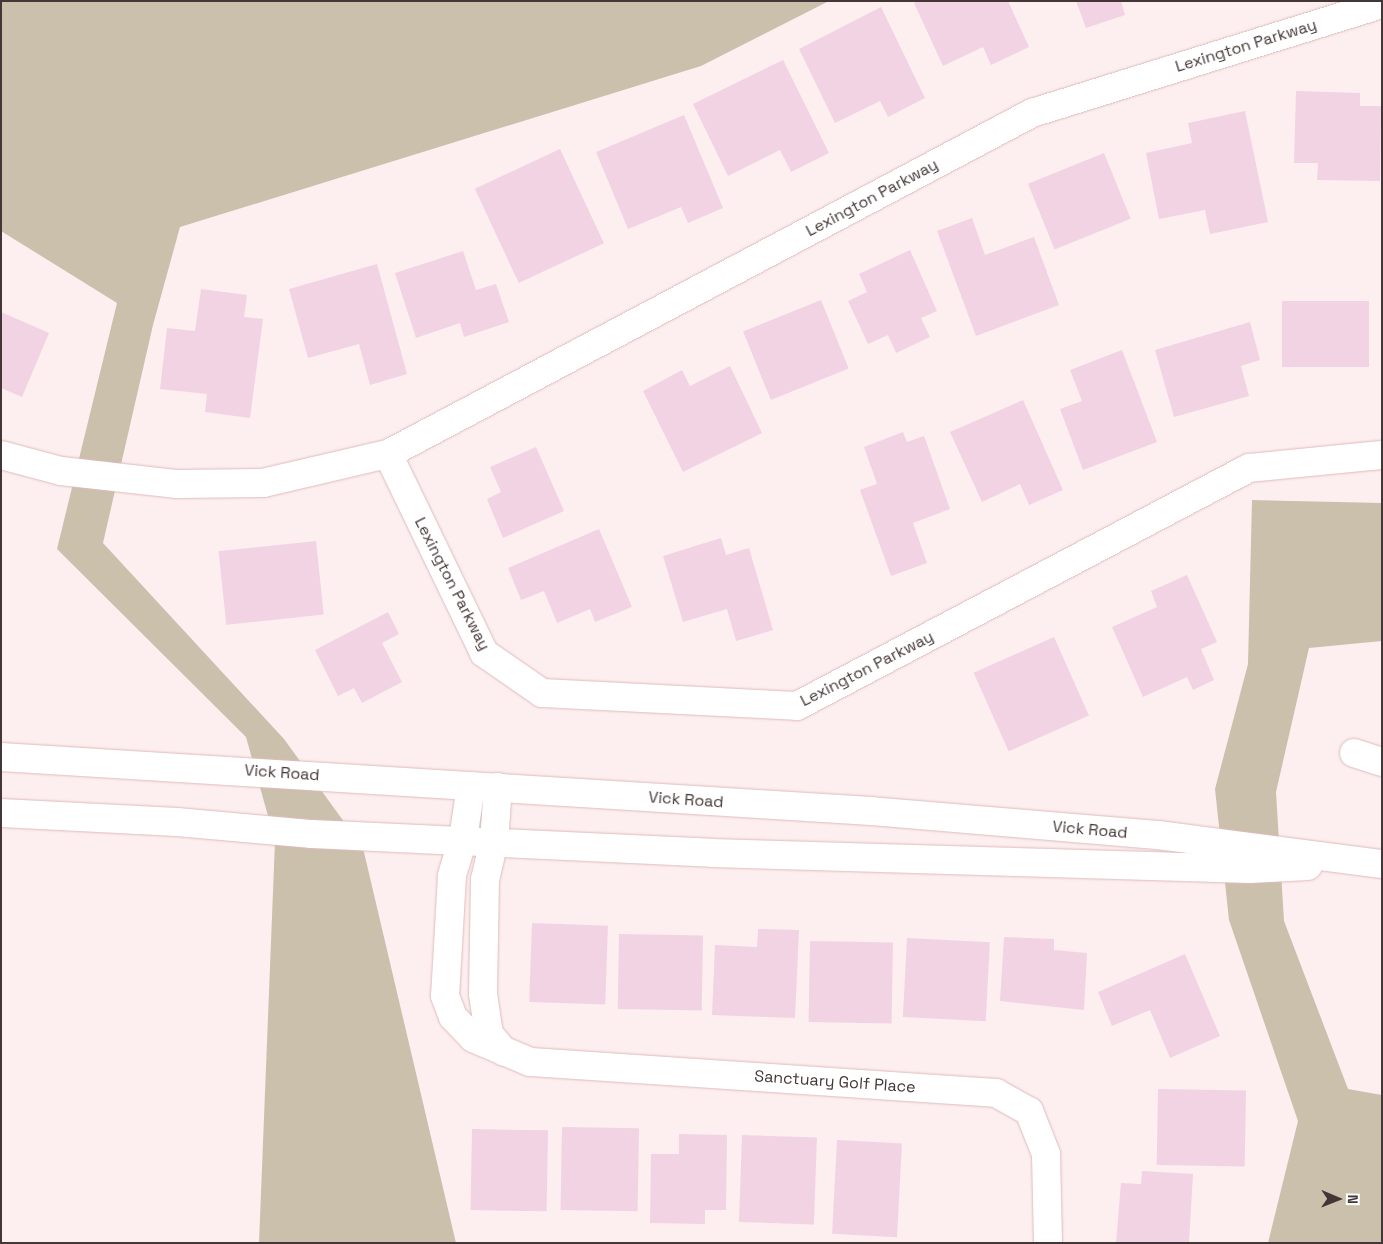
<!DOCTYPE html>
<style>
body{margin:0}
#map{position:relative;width:1383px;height:1244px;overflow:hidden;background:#fdefef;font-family:"Space Grotesk",sans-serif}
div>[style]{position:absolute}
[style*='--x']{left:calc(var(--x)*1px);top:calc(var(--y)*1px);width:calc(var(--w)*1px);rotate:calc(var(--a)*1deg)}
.green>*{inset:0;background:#cac0ac}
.building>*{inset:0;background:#f1d3e4;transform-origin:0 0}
.roads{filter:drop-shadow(0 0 1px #debbbc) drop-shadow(0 0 1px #debbbc)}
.minor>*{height:28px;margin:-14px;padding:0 14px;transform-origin:14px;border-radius:14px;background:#fff}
.tertiary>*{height:28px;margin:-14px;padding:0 14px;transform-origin:14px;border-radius:14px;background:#fff}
span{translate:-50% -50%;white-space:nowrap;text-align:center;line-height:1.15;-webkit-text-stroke:4.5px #fff;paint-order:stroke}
.street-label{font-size:16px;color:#443636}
.frame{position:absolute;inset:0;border:2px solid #443636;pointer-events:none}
.north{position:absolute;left:1313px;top:1174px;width:50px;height:50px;-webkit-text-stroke:4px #fff;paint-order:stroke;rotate:91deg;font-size:14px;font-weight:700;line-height:20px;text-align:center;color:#443636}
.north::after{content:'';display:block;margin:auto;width:18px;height:22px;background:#443636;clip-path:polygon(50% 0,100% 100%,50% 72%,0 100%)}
</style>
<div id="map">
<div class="green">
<i style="clip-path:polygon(1px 1px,829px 1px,701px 66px,180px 227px,153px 325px,103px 543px,284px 739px,363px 848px,456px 1243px,259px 1243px,275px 841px,246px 737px,57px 549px,117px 303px,1px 231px)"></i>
<i style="clip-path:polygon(1252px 500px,1382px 503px,1382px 641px,1309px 648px,1276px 792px,1284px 921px,1348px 1089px,1382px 1095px,1382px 1243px,1268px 1243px,1298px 1121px,1229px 920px,1215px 789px,1248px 664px)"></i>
</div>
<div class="building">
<i style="clip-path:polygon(918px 1px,1008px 1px,1029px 47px,991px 65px,983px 47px,943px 66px,914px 3px)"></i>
<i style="clip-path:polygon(1076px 1px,1121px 1px,1125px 15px,1086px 28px)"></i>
<i style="clip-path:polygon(881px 7px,925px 98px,888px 117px,880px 101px,835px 123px,799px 49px)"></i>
<i style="clip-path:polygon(783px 60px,829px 153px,791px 172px,780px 150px,728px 176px,693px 104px)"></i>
<i style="clip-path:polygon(1296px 91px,1360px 93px,1360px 106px,1381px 106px,1380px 181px,1317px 180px,1318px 163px,1294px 163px)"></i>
<i style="clip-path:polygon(1245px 111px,1268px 222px,1210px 234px,1205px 210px,1159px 219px,1146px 153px,1192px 143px,1188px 123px)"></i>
<i style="clip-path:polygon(684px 115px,723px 208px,688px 223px,681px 207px,628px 229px,596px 152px)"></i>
<i style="left:560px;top:149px;width:104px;height:94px;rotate:65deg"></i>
<i style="left:1104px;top:153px;width:71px;height:82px;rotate:68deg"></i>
<i style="clip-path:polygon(972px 218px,985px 255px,1034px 237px,1059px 305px,976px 336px,937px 231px)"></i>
<i style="clip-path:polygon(910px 250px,937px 311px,921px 318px,930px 337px,896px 353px,888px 335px,868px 344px,848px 301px,867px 292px,859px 274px)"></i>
<i style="clip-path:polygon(463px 251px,476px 290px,496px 284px,509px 322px,464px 337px,460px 323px,416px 338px,395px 273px)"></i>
<i style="clip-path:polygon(377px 264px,407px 374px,370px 385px,359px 344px,308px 358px,289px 289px)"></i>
<i style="clip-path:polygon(201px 289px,247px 295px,244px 317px,263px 319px,250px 418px,205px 412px,207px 394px,160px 389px,167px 328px,195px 331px)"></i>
<i style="left:821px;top:300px;width:74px;height:84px;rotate:68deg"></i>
<i style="left:1282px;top:301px;width:87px;height:66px"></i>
<i style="clip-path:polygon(1px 312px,49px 333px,22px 397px,1px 388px)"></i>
<i style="clip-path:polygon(1250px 322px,1260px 360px,1241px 366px,1249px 396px,1174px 417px,1155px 350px)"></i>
<i style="clip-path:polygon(1122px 350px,1157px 442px,1083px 470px,1060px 409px,1082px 401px,1070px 370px)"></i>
<i style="clip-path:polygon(730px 366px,762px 433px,683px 472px,643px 391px,682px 370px,690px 386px)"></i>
<i style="clip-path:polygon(1023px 400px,1063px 490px,1029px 505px,1020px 484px,982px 502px,950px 432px)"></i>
<i style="clip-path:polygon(903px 432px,907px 442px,924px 436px,950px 509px,913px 523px,927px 563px,891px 576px,860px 490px,877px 484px,864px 447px)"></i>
<i style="clip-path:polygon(536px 447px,564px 511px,503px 538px,487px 499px,501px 492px,490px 467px)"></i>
<i style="clip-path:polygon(599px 529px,632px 607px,595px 622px,590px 609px,557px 623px,544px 591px,521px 600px,508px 568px)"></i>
<i style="clip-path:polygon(721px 538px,726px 555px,749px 548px,773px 630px,736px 641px,727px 609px,683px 622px,663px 556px)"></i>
<i style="left:316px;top:541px;width:74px;height:98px;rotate:84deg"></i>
<i style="clip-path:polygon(1187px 575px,1217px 642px,1201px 649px,1214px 680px,1193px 690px,1187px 677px,1143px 697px,1112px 627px,1157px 607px,1151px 591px)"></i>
<i style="clip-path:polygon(388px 612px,399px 634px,382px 643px,402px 682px,362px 703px,354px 688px,338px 696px,315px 650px)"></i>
<i style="left:1054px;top:637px;width:86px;height:88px;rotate:66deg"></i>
<i style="left:532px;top:923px;width:76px;height:79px;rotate:2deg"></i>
<i style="clip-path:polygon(758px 929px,799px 930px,795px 1018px,712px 1015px,715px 945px,757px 947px)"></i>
<i style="left:619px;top:934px;width:84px;height:75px;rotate:1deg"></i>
<i style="clip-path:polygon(1004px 937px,1054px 939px,1054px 950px,1087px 953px,1084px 1010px,1000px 1001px)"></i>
<i style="left:907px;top:938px;width:83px;height:79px;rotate:3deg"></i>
<i style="left:810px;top:941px;width:83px;height:81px;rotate:1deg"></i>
<i style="clip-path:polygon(1185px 954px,1220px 1036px,1170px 1058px,1150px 1010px,1112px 1026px,1098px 992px)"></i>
<i style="left:1158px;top:1089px;width:88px;height:76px;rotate:1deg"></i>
<i style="left:562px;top:1127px;width:77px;height:83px;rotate:1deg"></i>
<i style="left:472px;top:1129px;width:76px;height:81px;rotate:1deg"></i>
<i style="clip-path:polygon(679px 1134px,727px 1135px,726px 1210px,705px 1210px,705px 1224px,650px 1223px,651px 1154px,679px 1154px)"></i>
<i style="left:742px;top:1135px;width:75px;height:87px;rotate:2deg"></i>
<i style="left:837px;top:1140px;width:65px;height:94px;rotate:3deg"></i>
<i style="clip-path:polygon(1142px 1171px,1193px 1174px,1189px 1243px,1116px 1243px,1121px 1183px,1141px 1184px)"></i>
</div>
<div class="roads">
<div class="minor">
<i style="--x:388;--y:454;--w:221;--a:64.2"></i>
<i style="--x:484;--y:653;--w:70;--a:34.6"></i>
<i style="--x:542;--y:693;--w:255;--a:2.9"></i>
<i style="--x:797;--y:706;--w:511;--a:-27.77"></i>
<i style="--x:1249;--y:468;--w:134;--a:-5.6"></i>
<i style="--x:1;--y:455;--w:62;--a:14.9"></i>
<i style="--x:61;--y:471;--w:117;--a:6.4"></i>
<i style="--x:177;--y:484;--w:86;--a:-0.7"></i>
<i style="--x:263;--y:483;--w:128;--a:-13.1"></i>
<i style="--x:388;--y:454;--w:729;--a:-27.9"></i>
<i style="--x:1032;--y:113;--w:367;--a:-17.3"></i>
<i style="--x:1354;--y:753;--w:29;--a:18"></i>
<i style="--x:471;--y:786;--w:54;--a:98.6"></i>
<i style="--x:463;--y:839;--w:39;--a:107"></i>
<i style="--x:452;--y:876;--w:120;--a:93.3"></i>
<i style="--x:445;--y:996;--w:22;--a:69"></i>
<i style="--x:453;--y:1017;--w:29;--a:46"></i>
<i style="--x:473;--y:1038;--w:62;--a:22.8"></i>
<i style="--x:530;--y:1062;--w:467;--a:3.8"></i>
<i style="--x:996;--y:1093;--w:38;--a:29"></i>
<i style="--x:1029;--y:1111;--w:46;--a:68.4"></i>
<i style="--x:1046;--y:1154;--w:89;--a:88.7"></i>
<i style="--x:498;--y:787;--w:54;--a:94.2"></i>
<i style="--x:494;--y:841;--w:39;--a:103"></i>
<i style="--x:485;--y:879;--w:115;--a:91"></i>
<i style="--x:483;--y:994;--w:40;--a:81.5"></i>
<i style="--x:489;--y:1034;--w:23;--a:50"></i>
</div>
<div class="tertiary">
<i style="--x:1;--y:757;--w:872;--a:3.55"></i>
<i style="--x:871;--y:811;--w:288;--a:4.8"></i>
<i style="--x:1158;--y:835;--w:226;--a:7.4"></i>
<i style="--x:1;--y:813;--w:176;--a:2.9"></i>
<i style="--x:177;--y:822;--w:136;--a:5.1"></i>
<i style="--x:312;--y:834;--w:400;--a:2.7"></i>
<i style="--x:712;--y:853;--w:538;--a:1.7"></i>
<i style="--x:1250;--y:869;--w:58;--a:-3"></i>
</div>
</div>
<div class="street-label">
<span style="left:1246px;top:46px;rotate:-17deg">Lexington Parkway</span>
<span style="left:872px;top:198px;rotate:-28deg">Lexington Parkway</span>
<span style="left:452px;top:584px;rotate:63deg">Lexington Parkway</span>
<span style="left:867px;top:669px;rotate:-27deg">Lexington Parkway</span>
<span style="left:282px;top:773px;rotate:4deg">Vick Road</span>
<span style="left:686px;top:800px;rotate:4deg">Vick Road</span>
<span style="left:1090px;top:830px;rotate:5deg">Vick Road</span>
<span style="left:835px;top:1082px;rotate:4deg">Sanctuary Golf Place</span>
</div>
<div class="frame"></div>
<div class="north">N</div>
</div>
